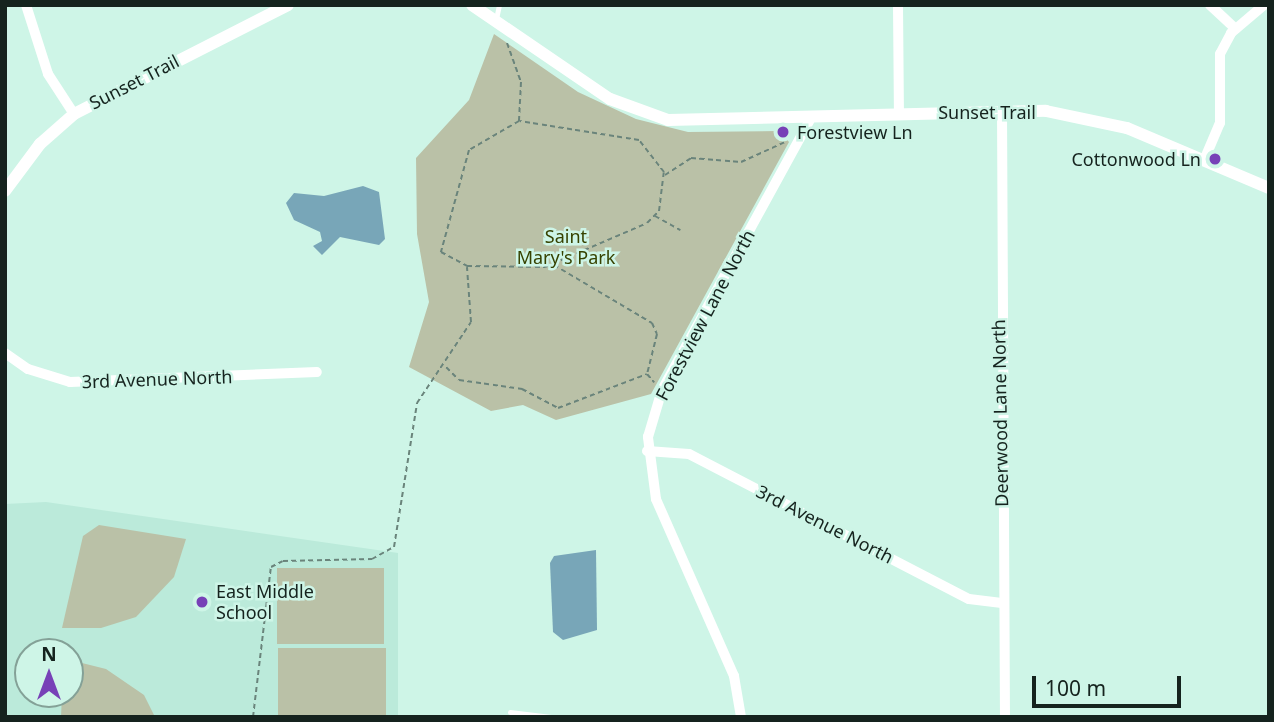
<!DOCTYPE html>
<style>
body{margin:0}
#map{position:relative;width:1274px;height:722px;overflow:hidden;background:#cef5e7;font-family:"Noto Sans",sans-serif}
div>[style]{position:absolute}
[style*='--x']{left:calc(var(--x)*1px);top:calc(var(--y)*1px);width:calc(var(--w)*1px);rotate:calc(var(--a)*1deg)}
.built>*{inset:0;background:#bbeada}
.green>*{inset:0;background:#bac1a7;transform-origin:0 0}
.water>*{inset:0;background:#78a6b8}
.path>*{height:2px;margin-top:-1px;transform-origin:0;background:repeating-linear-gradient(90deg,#6a847b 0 5px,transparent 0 8.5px)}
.service>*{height:5px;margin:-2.5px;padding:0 2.5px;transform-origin:2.5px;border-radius:2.5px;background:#fff}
.minor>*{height:10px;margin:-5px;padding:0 5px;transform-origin:5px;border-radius:5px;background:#fff}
.tertiary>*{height:12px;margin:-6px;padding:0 6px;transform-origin:6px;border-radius:6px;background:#fff}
.dots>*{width:19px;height:19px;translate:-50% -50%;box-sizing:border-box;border:4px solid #cef5e7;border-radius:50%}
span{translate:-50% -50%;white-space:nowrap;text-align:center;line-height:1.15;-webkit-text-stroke:5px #cef5e7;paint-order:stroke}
.street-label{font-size:18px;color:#15231e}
.poi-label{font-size:18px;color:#15231e}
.left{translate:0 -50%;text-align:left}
.right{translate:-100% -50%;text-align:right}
.park-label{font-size:18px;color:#364200}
.frame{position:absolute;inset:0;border:7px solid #15231e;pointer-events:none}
.north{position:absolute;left:14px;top:638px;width:70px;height:70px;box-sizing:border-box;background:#cef5e7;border:2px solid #84a197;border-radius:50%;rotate:0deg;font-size:19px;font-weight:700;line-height:28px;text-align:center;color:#15231e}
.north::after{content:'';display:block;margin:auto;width:24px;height:32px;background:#7741b7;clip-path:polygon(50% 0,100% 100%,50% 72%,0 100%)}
.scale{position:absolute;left:1032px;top:676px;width:149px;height:32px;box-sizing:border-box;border:4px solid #15231e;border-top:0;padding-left:9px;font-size:21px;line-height:24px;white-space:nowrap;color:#15231e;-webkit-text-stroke:5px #cef5e7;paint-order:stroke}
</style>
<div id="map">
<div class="built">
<i style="clip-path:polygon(evenodd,46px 502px,398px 553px,398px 717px,5px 717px,5px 504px,46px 502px,28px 652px,70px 652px,70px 694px,28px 694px,28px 652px)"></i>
</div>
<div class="green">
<i style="clip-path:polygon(494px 34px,578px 92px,636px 119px,688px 132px,779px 131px,789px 142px,651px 394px,556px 420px,523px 405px,491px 411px,409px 367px,429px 302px,417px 234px,416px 158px,469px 100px)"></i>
<i style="clip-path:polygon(99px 525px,186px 539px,174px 577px,136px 617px,101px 628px,62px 628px,83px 536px)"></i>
<i style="left:277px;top:568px;width:107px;height:76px"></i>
<i style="left:278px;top:648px;width:108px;height:69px"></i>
<i style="clip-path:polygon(70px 660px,106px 669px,144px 695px,155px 717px,61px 717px,62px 694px,70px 694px)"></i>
</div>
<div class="water">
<i style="clip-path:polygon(363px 186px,379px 192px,385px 239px,379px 245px,340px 237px,322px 255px,313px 246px,322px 241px,320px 232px,294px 220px,286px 203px,294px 193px,324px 196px)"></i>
<i style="clip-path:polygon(596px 550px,597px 630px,563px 640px,553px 632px,550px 563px,554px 556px)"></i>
</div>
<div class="path">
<i style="--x:507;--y:43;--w:41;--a:70.3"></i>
<i style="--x:521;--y:82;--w:39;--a:93"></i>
<i style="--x:519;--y:121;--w:58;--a:149.9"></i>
<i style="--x:469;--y:150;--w:106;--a:105.4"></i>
<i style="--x:441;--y:252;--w:30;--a:28"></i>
<i style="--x:467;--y:266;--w:78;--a:0.7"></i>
<i style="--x:545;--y:267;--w:111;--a:-23.3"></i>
<i style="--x:647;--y:223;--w:17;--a:-45"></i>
<i style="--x:659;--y:211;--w:39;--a:-83"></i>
<i style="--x:664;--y:172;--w:41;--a:-128"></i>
<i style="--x:639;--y:140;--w:121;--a:-171"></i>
<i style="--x:665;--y:175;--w:31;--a:-33"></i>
<i style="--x:691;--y:158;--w:50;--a:4.6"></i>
<i style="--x:741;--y:162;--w:48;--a:-24.4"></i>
<i style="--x:655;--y:216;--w:29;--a:29"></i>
<i style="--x:554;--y:265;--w:114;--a:30.6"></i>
<i style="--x:652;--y:323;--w:12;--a:66"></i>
<i style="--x:657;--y:334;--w:41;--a:104"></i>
<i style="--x:647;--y:374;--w:11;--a:49"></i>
<i style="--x:446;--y:367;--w:18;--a:45"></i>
<i style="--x:459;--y:380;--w:64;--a:8.1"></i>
<i style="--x:522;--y:389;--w:41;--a:27.8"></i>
<i style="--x:558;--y:408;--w:95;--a:-20.9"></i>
<i style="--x:253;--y:717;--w:151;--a:-83.2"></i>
<i style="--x:271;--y:567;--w:13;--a:-27"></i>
<i style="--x:283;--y:561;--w:89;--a:-1.3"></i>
<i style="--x:372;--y:559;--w:25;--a:-29"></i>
<i style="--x:394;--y:547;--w:146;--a:-80.9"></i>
<i style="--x:417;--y:403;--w:97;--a:-56.3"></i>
<i style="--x:471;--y:322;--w:55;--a:-94.2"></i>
</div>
<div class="service">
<i style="--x:496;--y:19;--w:14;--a:-78"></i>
<i style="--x:510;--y:712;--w:41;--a:7"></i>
</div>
<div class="minor">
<i style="--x:26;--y:5;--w:72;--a:72.3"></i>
<i style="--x:48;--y:74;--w:48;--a:57"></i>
<i style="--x:898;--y:5;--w:109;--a:89.5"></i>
<i style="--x:1210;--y:5;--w:35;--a:43"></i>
<i style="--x:1002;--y:109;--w:608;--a:89.72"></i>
<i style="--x:1205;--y:158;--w:38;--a:-67"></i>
<i style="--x:1220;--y:123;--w:69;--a:-90"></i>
<i style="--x:1220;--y:54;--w:24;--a:-62"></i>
<i style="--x:1231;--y:33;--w:43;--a:-40.3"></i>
<i style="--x:5;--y:353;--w:28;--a:35"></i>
<i style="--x:28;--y:369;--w:44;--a:17.2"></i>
<i style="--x:70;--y:382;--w:247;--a:-2.3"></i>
<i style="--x:647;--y:451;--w:42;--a:4.1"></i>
<i style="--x:689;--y:454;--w:315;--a:27.4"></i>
<i style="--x:969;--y:599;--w:33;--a:7"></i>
<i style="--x:741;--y:717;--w:42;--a:-99.7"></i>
<i style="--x:734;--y:676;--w:193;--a:-113.8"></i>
<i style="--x:656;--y:499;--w:63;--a:-97.4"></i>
<i style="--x:648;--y:437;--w:49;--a:-73.4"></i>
<i style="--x:662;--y:390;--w:310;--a:-61.3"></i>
</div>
<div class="tertiary">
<i style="--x:472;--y:5;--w:167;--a:34.3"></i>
<i style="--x:610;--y:99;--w:62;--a:19.9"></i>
<i style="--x:668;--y:120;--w:378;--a:-1.4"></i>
<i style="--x:1046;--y:111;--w:83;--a:11.9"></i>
<i style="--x:1127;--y:128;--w:154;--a:22.9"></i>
<i style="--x:5;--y:191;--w:59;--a:-53.3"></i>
<i style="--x:40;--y:144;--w:45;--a:-41.4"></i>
<i style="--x:74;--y:114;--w:240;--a:-27"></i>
</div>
<div class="dots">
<i style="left:783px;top:132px;background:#7741b7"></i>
<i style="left:1215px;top:159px;background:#7741b7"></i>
<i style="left:202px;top:602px;background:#7741b7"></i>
</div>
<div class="street-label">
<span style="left:134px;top:82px;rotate:-27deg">Sunset Trail</span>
<span style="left:987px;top:112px">Sunset Trail</span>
<span style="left:705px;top:315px;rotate:-62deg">Forestview Lane North</span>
<span style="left:157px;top:379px;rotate:-2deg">3rd Avenue North</span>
<span style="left:1000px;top:413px;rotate:-91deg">Deerwood Lane North</span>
<span style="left:825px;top:524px;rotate:27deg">3rd Avenue North</span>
</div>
<div class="poi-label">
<span class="left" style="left:797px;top:132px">Forestview Ln</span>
<span class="right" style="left:1201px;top:159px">Cottonwood Ln</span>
<span class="left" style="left:216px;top:602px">East Middle<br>School</span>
</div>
<div class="park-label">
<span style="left:566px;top:247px">Saint<br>Mary's Park</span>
</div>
<div class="frame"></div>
<div class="north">N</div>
<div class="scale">100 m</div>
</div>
